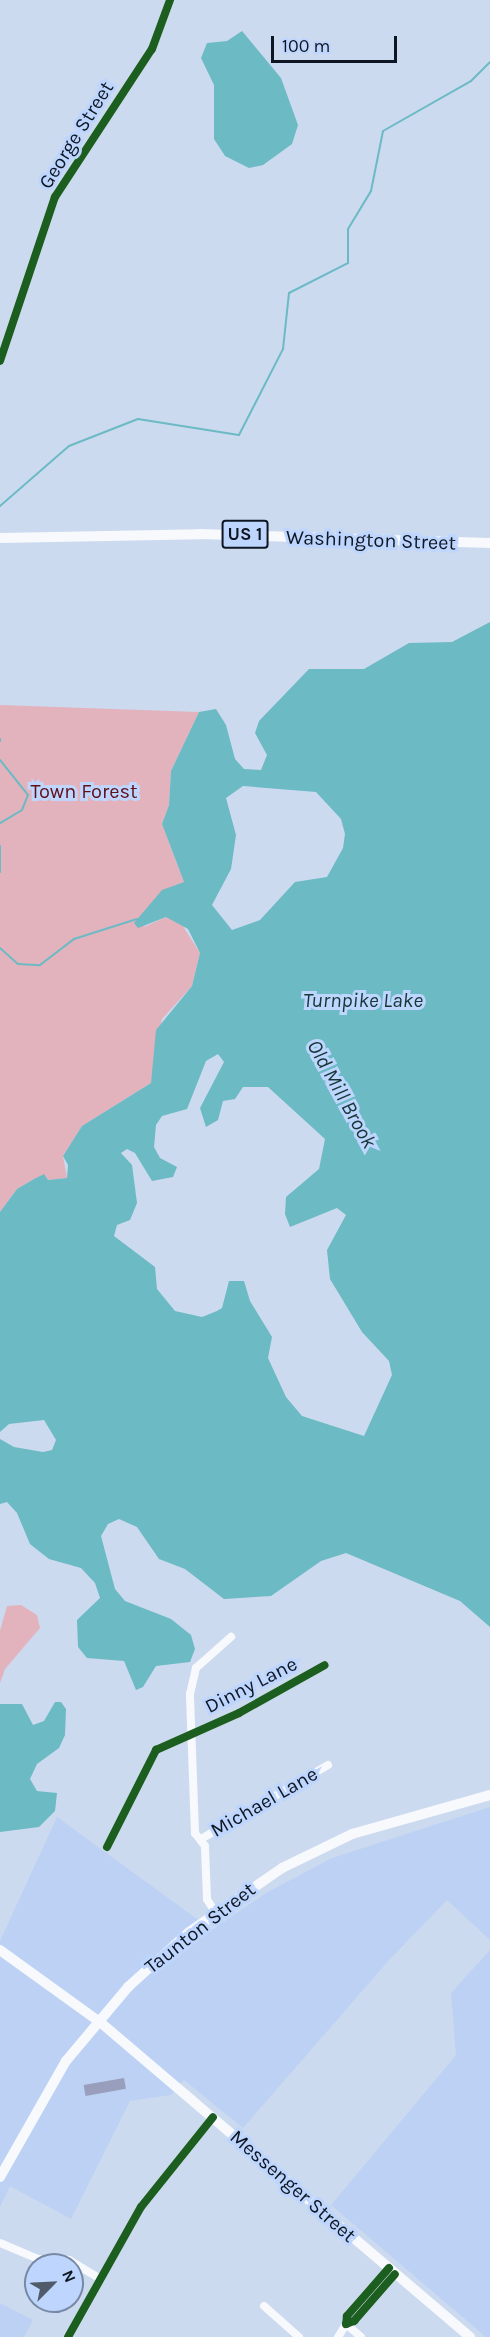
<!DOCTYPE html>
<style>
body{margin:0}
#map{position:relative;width:490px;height:2337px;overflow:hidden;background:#ccdaef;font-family:Karla,sans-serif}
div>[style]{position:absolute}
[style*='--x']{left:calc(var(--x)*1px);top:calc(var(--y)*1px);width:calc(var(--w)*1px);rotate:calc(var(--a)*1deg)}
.built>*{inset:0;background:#bcd1f3}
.green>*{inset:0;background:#e2b3bd}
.water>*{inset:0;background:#6bbac4}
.stream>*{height:2px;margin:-1px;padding:0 1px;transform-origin:1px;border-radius:1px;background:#6bbac4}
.building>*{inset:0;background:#989ebb;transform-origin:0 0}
.minor>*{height:8px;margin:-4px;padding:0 4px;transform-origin:4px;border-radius:4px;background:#f7f9fd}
.major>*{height:10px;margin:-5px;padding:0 5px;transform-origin:5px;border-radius:5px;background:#f7f9fd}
.cycleway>*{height:8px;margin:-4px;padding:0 4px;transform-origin:4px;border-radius:4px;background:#1b5e20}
span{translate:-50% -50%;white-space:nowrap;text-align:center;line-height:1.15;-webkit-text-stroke:6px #bed6fd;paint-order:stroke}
.shield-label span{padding:2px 4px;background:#bed6fd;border:2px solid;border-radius:4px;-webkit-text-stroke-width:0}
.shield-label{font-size:18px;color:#0e1623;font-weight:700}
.street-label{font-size:20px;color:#0e1623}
.park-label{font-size:20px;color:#600e19}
.water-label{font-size:21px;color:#163738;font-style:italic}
.north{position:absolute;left:24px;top:2253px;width:60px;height:60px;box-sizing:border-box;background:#bed6fd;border:2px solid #7889a6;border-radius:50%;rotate:66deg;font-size:16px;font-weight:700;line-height:24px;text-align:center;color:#0e1623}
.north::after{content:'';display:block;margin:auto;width:21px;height:27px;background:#505b6a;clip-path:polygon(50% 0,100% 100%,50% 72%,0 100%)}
.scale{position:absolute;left:271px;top:36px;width:126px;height:27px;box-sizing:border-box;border:3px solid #0e1623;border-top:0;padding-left:8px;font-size:18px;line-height:21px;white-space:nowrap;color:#0e1623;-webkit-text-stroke:4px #bed6fd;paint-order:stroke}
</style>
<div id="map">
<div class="built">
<i style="clip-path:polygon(490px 1807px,490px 1940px,447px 1900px,390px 1959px,243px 2128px,184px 2080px,171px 2095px,130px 2101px,71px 2219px,10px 2186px,0 2207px,0 1941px,57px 1817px,212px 1930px,266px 1893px,332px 1858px)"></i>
<i style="clip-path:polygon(490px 1950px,490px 2337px,486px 2337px,331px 2205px,456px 2055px,451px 1993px)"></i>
<i style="clip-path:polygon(0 2303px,33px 2320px,24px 2337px,0 2337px)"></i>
</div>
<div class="green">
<i style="clip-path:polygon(0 705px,199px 712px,171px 771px,169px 805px,162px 824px,184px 882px,162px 891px,144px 927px,166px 917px,181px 923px,200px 953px,192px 986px,162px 1019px,151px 1083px,82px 1126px,63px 1156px,67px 1178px,48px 1180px,44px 1175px,34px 1179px,17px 1189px,0 1212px)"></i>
<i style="clip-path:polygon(21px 1605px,37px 1615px,40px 1628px,5px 1669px,0 1683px,0 1631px,7px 1606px)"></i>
</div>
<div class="water">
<i style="clip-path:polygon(242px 31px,281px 78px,298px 125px,292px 144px,263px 165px,249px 168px,225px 156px,214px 139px,214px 85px,201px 58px,207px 43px,227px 41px)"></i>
<i style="clip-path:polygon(evenodd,490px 622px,490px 1627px,460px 1601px,346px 1553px,321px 1561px,271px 1596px,224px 1599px,185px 1569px,159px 1559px,137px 1527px,119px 1519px,108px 1524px,101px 1536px,115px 1589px,125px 1601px,171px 1619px,191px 1635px,195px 1649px,190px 1662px,156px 1666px,143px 1687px,136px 1690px,124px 1661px,87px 1658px,78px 1647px,77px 1620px,100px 1598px,95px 1583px,81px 1568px,49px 1559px,30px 1544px,17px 1513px,7px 1502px,0 1504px,0 1439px,14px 1447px,43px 1452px,52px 1450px,56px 1440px,44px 1420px,9px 1424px,0 1432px,0 1212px,17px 1189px,34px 1179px,44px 1174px,48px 1180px,67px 1178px,68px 1165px,63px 1156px,82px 1126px,151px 1083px,156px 1030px,192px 986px,200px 953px,188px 929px,166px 917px,138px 928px,134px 923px,162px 890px,184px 882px,162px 824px,169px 805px,171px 771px,199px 712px,216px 709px,226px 725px,235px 759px,244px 769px,261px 770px,267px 755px,255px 733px,259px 721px,309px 669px,364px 669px,409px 643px,452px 642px,490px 622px,243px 786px,316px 792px,341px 819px,345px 834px,343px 848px,327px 877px,295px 882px,260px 920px,232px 930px,212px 905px,231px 869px,236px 835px,226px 798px,243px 786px,490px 622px,218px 1054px,224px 1062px,200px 1108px,206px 1127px,218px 1120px,223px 1101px,235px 1099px,243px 1087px,268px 1087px,325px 1139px,319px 1169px,286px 1197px,285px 1214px,290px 1227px,337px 1208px,346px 1215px,327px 1250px,330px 1279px,362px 1332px,389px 1361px,392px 1375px,364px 1436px,302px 1416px,286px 1397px,268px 1358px,272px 1337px,250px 1301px,244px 1281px,229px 1281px,222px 1308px,217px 1311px,202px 1317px,175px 1311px,157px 1289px,155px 1267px,114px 1236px,117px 1225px,130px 1220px,137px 1203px,132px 1165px,121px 1153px,127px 1149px,135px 1153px,152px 1181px,173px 1177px,177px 1167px,160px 1158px,154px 1147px,156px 1125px,162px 1116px,187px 1109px,206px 1061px,218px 1054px)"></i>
<i style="clip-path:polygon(55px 1702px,61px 1702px,66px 1709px,65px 1735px,59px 1748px,37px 1764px,30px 1779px,37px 1791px,57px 1793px,55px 1811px,39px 1827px,0 1832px,0 1704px,22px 1704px,33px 1725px,44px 1721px)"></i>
</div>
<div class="stream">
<i style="--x:0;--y:506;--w:91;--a:-41"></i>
<i style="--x:69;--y:446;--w:74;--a:-21.4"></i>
<i style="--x:138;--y:419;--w:102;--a:9"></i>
<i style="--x:239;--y:435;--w:97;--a:-62.9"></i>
<i style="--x:283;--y:349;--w:56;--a:-83.9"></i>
<i style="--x:289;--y:293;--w:66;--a:-27"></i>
<i style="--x:348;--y:263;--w:34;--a:-90"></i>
<i style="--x:348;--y:229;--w:44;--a:-58.8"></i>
<i style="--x:371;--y:191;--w:61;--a:-78.7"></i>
<i style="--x:383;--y:131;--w:101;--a:-29.6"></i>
<i style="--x:471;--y:81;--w:27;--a:-45"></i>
<i style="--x:0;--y:739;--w:2;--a:90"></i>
<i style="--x:0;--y:760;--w:45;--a:51.3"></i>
<i style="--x:28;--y:795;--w:16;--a:112"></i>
<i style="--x:22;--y:810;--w:26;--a:149"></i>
<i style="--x:0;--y:846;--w:26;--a:90"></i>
<i style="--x:0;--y:948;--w:24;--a:42"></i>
<i style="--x:18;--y:964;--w:22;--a:3"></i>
<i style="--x:40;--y:965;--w:43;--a:-37.4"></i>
<i style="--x:74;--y:939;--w:66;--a:-17.6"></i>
</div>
<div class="building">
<i style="left:124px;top:2078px;width:11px;height:41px;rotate:80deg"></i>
</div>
<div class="minor">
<i style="--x:0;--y:361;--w:173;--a:-71.5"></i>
<i style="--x:55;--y:197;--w:177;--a:-56.8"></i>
<i style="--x:152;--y:49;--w:52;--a:-69.8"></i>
<i style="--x:201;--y:1839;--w:147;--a:-30.2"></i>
<i style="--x:107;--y:1847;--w:109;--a:-63.2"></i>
<i style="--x:156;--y:1750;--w:91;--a:-24"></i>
<i style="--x:239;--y:1713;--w:98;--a:-29.2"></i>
<i style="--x:215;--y:1912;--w:15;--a:-122"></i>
<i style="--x:207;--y:1899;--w:53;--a:-92.2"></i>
<i style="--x:205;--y:1846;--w:16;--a:-128"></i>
<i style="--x:195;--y:1833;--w:139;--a:-92.1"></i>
<i style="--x:190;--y:1694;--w:27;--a:-77"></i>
<i style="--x:196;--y:1668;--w:47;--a:-41.5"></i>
<i style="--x:0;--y:2243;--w:41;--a:22.8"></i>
<i style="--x:38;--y:2259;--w:31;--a:2"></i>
<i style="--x:69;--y:2260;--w:37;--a:31"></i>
<i style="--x:389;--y:2268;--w:64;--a:131.2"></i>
<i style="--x:347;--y:2316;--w:8;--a:97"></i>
<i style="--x:346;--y:2324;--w:9;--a:-21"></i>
<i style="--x:354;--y:2321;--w:62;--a:-48.9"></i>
<i style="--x:264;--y:2306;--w:47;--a:41.5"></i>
<i style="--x:68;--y:2337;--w:149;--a:-60.7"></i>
<i style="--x:141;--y:2207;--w:115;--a:-51.3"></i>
<i style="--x:338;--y:2337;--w:15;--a:-58"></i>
<i style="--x:346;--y:2324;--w:20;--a:41"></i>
</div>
<div class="major">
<i style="--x:0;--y:538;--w:200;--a:-1.1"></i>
<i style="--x:200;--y:534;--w:290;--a:1.8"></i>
<i style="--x:0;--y:1950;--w:123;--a:35.8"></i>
<i style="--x:100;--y:2022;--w:486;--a:40.4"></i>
<i style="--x:0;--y:2177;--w:133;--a:-60.4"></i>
<i style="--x:66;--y:2061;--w:97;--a:-50"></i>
<i style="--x:128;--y:1987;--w:82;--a:-42"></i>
<i style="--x:189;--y:1932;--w:113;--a:-34.5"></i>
<i style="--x:282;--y:1868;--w:78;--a:-25.9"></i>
<i style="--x:352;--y:1834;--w:143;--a:-15.8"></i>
</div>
<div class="cycleway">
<i style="--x:0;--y:361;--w:173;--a:-71.5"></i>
<i style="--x:55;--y:197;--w:177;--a:-56.8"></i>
<i style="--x:152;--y:49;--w:52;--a:-69.8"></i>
<i style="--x:107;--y:1847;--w:109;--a:-63.2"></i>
<i style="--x:156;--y:1750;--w:91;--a:-24"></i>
<i style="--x:239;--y:1713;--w:98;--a:-29.2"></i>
<i style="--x:389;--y:2268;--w:64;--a:131.2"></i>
<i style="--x:347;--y:2316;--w:8;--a:97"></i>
<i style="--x:346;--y:2324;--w:9;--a:-21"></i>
<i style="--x:354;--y:2321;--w:62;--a:-48.9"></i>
<i style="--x:68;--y:2337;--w:149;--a:-60.7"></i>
<i style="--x:141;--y:2207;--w:115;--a:-51.3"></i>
</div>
<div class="shield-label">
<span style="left:245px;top:534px">US 1</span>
</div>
<div class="street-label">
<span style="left:76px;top:135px;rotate:-58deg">George Street</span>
<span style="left:371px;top:540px;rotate:2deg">Washington Street</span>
<span style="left:251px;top:1685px;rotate:-27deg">Dinny Lane</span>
<span style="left:264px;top:1802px;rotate:-30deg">Michael Lane</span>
<span style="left:200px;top:1928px;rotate:-38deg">Taunton Street</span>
<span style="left:293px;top:2186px;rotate:41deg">Messenger Street</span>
</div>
<div class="park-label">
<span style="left:84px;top:791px">Town Forest</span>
</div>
<div class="water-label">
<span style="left:363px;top:1000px">Turnpike Lake</span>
<span style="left:342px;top:1094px;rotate:61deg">Old Mill Brook</span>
</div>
<div class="north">N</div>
<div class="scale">100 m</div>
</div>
